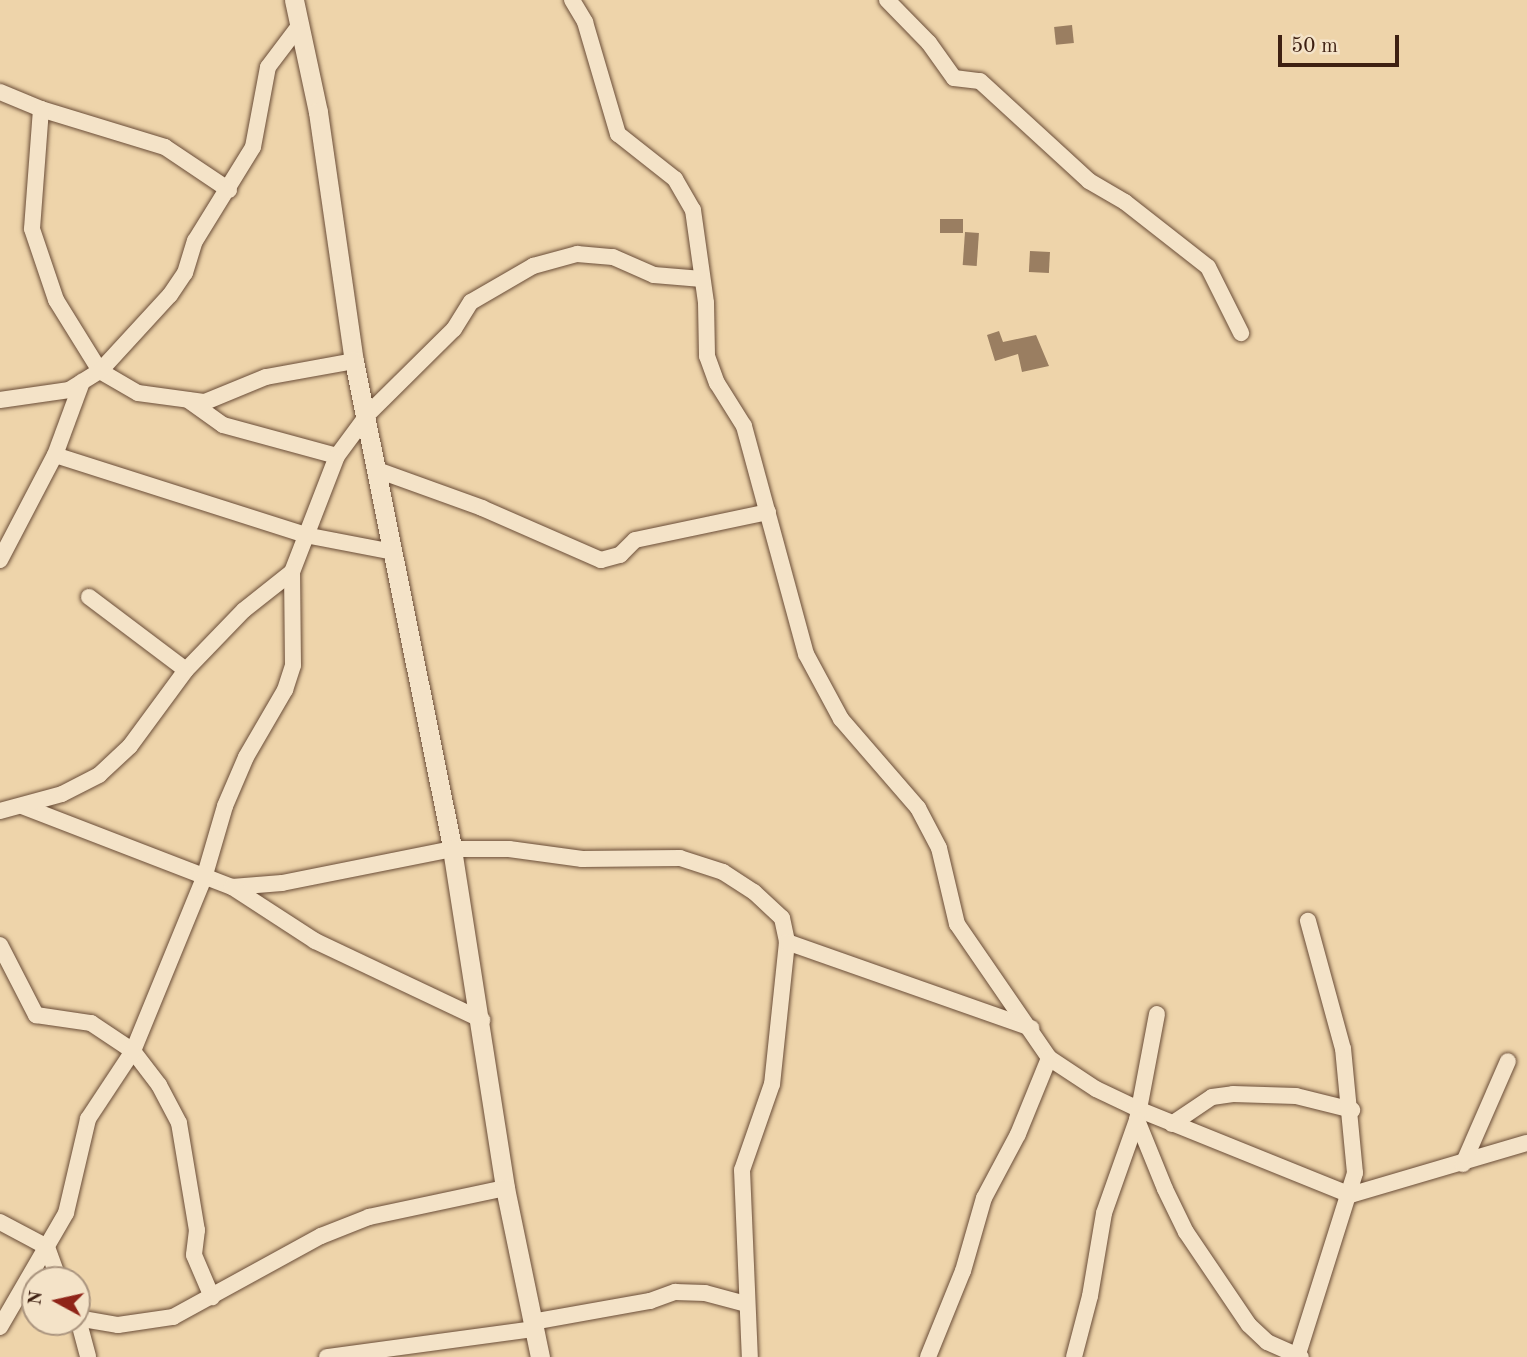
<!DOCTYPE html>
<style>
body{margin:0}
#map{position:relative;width:1527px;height:1357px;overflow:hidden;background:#eed4aa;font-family:"Old Standard TT",serif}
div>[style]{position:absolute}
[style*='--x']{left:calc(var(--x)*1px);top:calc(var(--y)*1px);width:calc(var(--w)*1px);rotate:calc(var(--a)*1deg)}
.building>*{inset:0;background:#9a7e61;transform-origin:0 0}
.roads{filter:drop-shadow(0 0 2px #6a4d38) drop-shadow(0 0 2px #6a4d38)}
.minor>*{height:16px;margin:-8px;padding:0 8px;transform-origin:8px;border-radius:8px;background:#f4e3c8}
.tertiary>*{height:19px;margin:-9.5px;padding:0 9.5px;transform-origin:9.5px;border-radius:9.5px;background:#f4e3c8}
span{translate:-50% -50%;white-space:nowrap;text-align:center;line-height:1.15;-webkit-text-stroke:7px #f4e3c8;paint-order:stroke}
.north{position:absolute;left:21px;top:1266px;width:70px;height:70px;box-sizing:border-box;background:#f4e3c8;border:2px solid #ab957f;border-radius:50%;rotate:278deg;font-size:19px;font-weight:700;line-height:28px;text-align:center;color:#3e2012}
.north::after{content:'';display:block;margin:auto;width:24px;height:32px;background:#8f2418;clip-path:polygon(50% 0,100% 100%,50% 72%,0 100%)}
.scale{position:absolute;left:1278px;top:35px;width:121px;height:32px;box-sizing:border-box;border:4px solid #3e2012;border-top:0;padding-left:9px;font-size:21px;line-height:24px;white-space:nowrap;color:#3e2012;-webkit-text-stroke:5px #f4e3c8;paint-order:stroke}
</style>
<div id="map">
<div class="building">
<i style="left:1072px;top:25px;width:18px;height:18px;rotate:84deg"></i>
<i style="left:963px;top:219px;width:14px;height:23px;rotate:90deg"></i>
<i style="left:965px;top:232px;width:14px;height:33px;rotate:4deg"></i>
<i style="left:1030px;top:251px;width:20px;height:21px;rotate:3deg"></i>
<i style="clip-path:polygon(999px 331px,1003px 342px,1036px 335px,1049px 366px,1022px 372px,1018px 354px,995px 361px,987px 335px)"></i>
</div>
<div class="roads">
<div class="minor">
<i style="--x:572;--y:0;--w:26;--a:59"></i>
<i style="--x:585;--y:22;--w:117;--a:73.6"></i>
<i style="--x:618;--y:134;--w:73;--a:38.3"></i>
<i style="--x:675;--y:179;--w:36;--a:60"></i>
<i style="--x:693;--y:210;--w:94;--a:82"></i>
<i style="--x:706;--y:303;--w:53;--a:88.9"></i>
<i style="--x:707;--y:356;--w:29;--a:70"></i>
<i style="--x:717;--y:383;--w:51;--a:57.9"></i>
<i style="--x:744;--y:426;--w:236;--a:74.8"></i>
<i style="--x:806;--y:654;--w:74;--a:61.7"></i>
<i style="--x:841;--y:719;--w:118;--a:49.1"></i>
<i style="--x:918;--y:808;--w:45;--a:62.3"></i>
<i style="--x:939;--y:848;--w:78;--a:76.7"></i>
<i style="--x:957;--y:924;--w:163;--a:55.5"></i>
<i style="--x:1049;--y:1058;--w:56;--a:33.4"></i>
<i style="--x:1096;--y:1089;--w:49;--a:25.5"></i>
<i style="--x:1140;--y:1110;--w:227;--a:22"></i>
<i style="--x:1350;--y:1195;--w:184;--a:-16.4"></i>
<i style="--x:887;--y:0;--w:60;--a:45.7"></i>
<i style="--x:929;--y:43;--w:43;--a:54.5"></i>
<i style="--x:954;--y:78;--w:26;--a:7"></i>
<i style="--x:980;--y:81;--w:148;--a:42.5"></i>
<i style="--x:1089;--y:181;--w:42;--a:30.3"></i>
<i style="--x:1125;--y:202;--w:105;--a:38.1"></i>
<i style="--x:1208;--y:267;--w:74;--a:63.4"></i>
<i style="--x:0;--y:92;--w:44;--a:22.5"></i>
<i style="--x:229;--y:190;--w:77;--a:-146.1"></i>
<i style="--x:165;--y:147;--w:130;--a:-163"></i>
<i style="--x:41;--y:109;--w:120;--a:94.3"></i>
<i style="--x:32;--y:229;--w:75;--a:71.3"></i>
<i style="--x:56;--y:300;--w:84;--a:58.2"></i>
<i style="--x:100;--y:371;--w:44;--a:30.1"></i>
<i style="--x:138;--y:393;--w:68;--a:7.7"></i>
<i style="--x:205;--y:402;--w:66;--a:-22.3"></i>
<i style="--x:266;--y:377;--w:89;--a:-10.3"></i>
<i style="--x:0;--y:400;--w:70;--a:-8.2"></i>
<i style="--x:69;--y:390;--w:36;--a:-32"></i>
<i style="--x:100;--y:371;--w:103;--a:-47.4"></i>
<i style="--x:170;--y:295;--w:27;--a:-56"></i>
<i style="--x:185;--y:273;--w:34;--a:-73"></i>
<i style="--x:195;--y:241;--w:110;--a:-58.3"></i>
<i style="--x:253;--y:147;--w:81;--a:-79.4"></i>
<i style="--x:268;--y:67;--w:51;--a:-52.9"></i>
<i style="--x:188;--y:400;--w:43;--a:35.5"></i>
<i style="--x:223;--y:425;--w:118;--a:15.2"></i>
<i style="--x:55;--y:455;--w:262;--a:17.7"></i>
<i style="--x:305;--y:535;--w:90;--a:10.9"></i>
<i style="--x:380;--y:471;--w:109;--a:19.9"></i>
<i style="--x:482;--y:508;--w:130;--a:23.6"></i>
<i style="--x:601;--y:560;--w:20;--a:-15"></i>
<i style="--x:620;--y:555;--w:21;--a:-45"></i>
<i style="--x:635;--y:540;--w:136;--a:-11.9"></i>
<i style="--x:0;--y:560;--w:119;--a:-62.4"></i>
<i style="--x:55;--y:455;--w:78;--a:-69.7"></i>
<i style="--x:89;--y:597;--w:121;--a:37"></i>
<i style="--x:22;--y:806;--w:225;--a:21.1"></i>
<i style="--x:232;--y:887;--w:50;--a:-4.6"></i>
<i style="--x:282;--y:883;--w:173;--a:-11.3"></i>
<i style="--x:452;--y:849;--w:57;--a:0"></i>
<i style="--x:509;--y:849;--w:74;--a:7.8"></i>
<i style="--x:582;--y:859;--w:98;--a:-0.6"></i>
<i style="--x:680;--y:858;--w:45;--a:18"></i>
<i style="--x:723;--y:872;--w:37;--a:33"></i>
<i style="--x:754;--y:892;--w:38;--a:43"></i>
<i style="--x:782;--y:918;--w:25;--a:78"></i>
<i style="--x:787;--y:942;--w:143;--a:96"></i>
<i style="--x:772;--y:1084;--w:91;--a:109.2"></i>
<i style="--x:742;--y:1170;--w:187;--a:87.6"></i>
<i style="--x:0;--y:811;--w:64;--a:-15.3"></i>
<i style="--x:62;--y:794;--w:42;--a:-27.2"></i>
<i style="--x:99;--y:775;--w:42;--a:-43.1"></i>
<i style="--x:130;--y:746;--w:94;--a:-53.6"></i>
<i style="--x:186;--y:670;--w:83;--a:-46"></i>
<i style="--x:244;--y:610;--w:61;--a:-38.4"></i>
<i style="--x:292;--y:572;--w:124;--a:-68.8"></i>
<i style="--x:337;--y:456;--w:52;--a:-53.6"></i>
<i style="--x:368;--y:414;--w:121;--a:-44.7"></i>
<i style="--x:454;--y:329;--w:32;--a:-58"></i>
<i style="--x:471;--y:302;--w:72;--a:-30.1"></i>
<i style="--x:533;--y:266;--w:46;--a:-15.3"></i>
<i style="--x:577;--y:254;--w:36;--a:5"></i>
<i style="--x:613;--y:257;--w:45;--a:23.7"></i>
<i style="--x:654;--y:275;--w:48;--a:4.8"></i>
<i style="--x:232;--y:887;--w:99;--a:33"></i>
<i style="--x:315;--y:941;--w:185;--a:25.3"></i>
<i style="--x:787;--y:942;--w:259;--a:19.4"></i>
<i style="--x:0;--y:945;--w:79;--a:62.8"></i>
<i style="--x:36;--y:1015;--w:56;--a:8.3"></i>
<i style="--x:91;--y:1023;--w:50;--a:33.7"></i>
<i style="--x:133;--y:1051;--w:43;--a:52.6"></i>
<i style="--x:159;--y:1085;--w:43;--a:62.2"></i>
<i style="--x:179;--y:1123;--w:109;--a:80.5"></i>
<i style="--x:197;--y:1230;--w:25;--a:97"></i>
<i style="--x:194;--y:1255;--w:46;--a:66.8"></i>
<i style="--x:1157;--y:1014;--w:108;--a:100.7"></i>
<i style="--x:1137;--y:1120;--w:74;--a:67.9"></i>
<i style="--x:1165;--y:1189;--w:48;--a:64"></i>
<i style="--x:1186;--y:1232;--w:112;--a:55.9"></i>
<i style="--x:1249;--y:1325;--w:25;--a:43"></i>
<i style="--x:1267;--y:1342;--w:37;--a:24"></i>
<i style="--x:1172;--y:1124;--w:48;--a:-34"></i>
<i style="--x:1212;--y:1097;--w:21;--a:-8"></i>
<i style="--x:1233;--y:1094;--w:63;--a:1.8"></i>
<i style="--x:1296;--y:1096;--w:58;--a:14"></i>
<i style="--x:1463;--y:1164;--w:112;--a:-66.4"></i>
<i style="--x:0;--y:1222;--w:53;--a:28"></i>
<i style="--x:47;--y:1247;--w:35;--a:70"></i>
<i style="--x:77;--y:1318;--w:42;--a:9.7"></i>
<i style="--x:118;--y:1325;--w:56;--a:-8.3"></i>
<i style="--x:173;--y:1317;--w:169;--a:-28.7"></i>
<i style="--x:321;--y:1236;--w:52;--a:-21.6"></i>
<i style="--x:369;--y:1217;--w:139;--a:-12"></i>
<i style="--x:78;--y:1319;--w:39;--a:75"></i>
<i style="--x:532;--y:1322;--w:120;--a:-10.1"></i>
<i style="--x:650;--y:1301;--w:27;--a:-20"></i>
<i style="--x:675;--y:1292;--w:30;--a:2"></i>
<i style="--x:705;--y:1293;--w:42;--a:15"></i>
<i style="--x:0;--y:1327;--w:132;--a:-59.9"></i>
<i style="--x:66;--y:1213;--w:97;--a:-76.8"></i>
<i style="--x:88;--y:1119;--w:82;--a:-56.5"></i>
<i style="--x:133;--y:1051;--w:187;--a:-67.7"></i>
<i style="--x:204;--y:878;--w:75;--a:-73.7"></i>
<i style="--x:225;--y:806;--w:53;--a:-66.8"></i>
<i style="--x:246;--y:757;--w:78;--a:-59.8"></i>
<i style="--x:285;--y:690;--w:26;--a:-72"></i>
<i style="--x:293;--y:665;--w:93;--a:-90.6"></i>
<i style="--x:327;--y:1357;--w:209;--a:-7.7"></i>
<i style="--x:928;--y:1357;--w:93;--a:-67.9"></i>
<i style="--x:963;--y:1271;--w:76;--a:-74"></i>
<i style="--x:984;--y:1198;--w:72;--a:-62"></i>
<i style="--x:1018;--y:1134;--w:82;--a:-67.8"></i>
<i style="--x:1074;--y:1357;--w:63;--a:-75.3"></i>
<i style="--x:1090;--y:1296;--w:84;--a:-80.4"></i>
<i style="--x:1104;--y:1213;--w:99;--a:-70.5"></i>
<i style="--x:1297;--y:1357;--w:193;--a:-72.5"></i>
<i style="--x:1355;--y:1173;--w:125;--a:-95.5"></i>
<i style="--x:1343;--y:1049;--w:133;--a:-105.3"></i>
</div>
<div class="tertiary">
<i style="--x:294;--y:0;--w:115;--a:77.9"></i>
<i style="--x:318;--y:112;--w:252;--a:81.8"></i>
<i style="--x:354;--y:361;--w:498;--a:78.6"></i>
<i style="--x:452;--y:849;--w:343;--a:81.1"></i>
<i style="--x:505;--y:1188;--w:173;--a:78.3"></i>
</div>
</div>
<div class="north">N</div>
<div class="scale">50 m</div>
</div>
